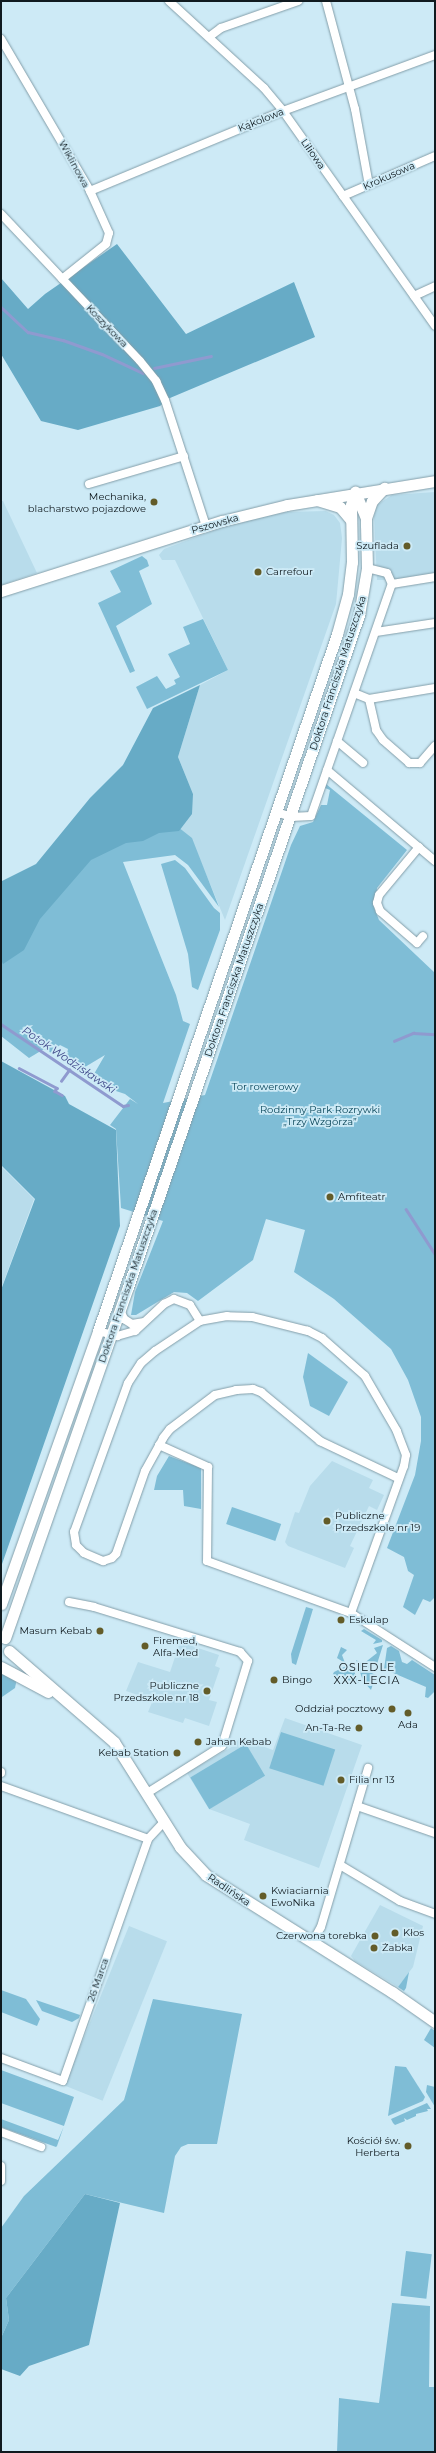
<!DOCTYPE html>
<meta charset="utf-8">
<style>
body{margin:0}
#map{position:relative;width:436px;height:2453px;overflow:hidden;background:#cdeaf6;font-family:Montserrat,sans-serif}
div>[style]{position:absolute}
[style*='--x']{left:calc(var(--x)*1px);top:calc(var(--y)*1px);width:calc(var(--w)*1px);rotate:calc(var(--a)*1deg)}
.built>*{inset:0;background:#b8dceb;transform-origin:0 0}
.green>*{inset:0;background:#7fbdd6;transform-origin:0 0}
.forest>*{inset:0;background:#67abc6}
.stream>*{height:2.5px;margin:-1.25px;padding:0 1.25px;transform-origin:1.25px;border-radius:1.25px;background:#8f9acf}
.roads{filter:drop-shadow(0 0 1px #839ea9) drop-shadow(0 0 1px #839ea9)}
.street>*{height:8px;margin:-4px;padding:0 4px;transform-origin:4px;border-radius:4px;background:#fff}
.secondary>*{height:11px;margin:-5.5px;padding:0 5.5px;transform-origin:5.5px;border-radius:5.5px;background:#fff}
.dots>*{width:11px;height:11px;translate:-50% -50%;box-sizing:border-box;border:2px solid #cdeaf6;border-radius:50%}
span{translate:-50% -50%;white-space:nowrap;text-align:center;line-height:1.15;-webkit-text-stroke:3.5px #cdeaf6;paint-order:stroke}
.street-label{font-size:10px;color:#101a1f}
.poi-label{font-size:10px;color:#101a1f}
.right{translate:-100% -50%;text-align:right}
.left{translate:0 -50%;text-align:left}
.park-label{font-size:10px;color:#003f53}
.water-label{font-size:11px;color:#3e4688;font-style:italic}
.neighbourhood-label{font-size:11px;color:#101a1f;letter-spacing:1px}
.frame{position:absolute;inset:0;border:2px solid #101a1f;pointer-events:none}
</style>
<div id="map">
<div class="built">
<i style="clip-path:polygon(435px 492px,435px 574px,401px 580px,377px 580px,374px 516px,377px 505px,392px 495px)"></i>
<i style="clip-path:polygon(1px 501px,3px 501px,37px 573px,1px 585px)"></i>
<i style="clip-path:polygon(326px 511px,334px 515px,340px 523px,342px 538px,336px 604px,225px 920px,191px 838px,179px 831px,193px 794px,178px 757px,200px 685px,228px 670px,175px 560px,162px 560px,159px 555px,164px 549px,226px 526px,286px 512px)"></i>
<i style="clip-path:polygon(1px 1166px,34px 1199px,1px 1289px)"></i>
<i style="clip-path:polygon(332px 1461px,373px 1480px,369px 1488px,384px 1495px,377px 1510px,369px 1506px,350px 1546px,354px 1548px,345px 1568px,288px 1546px,285px 1542px,295px 1512px,299px 1513px,310px 1486px)"></i>
<i style="clip-path:polygon(180px 1642px,219px 1655px,215px 1666px,220px 1668px,209px 1700px,217px 1702px,209px 1726px,185px 1718px,183px 1723px,148px 1712px,153px 1700px,126px 1691px,138px 1662px,170px 1672px)"></i>
<i style="clip-path:polygon(285px 1718px,362px 1745px,319px 1868px,244px 1840px,250px 1824px,209px 1809px,187px 1773px,235px 1745px,239px 1738px,273px 1750px)"></i>
<i style="clip-path:polygon(380px 1905px,423px 1926px,413px 1967px,398px 1987px,355px 1961px,351px 1956px)"></i>
<i style="left:129px;top:1926px;width:41px;height:172px;rotate:22deg"></i>
</div>
<div class="green">
<i style="clip-path:polygon(142px 556px,147px 560px,149px 566px,139px 571px,152px 604px,116px 626px,135px 671px,130px 673px,98px 603px,121px 592px,110px 571px)"></i>
<i style="clip-path:polygon(203px 619px,228px 670px,147px 709px,136px 687px,157px 676px,166px 689px,176px 684px,174px 680px,180px 677px,168px 654px,190px 644px,183px 627px)"></i>
<i style="clip-path:polygon(326px 784px,407px 850px,377px 888px,376px 903px,373px 905px,379px 920px,435px 973px,435px 1597px,430px 1602px,423px 1599px,415px 1615px,403px 1607px,414px 1575px,408px 1571px,404px 1557px,387px 1548px,415px 1475px,421px 1441px,421px 1417px,408px 1380px,391px 1349px,334px 1299px,294px 1272px,305px 1230px,266px 1219px,253px 1260px,198px 1301px,187px 1293px,174px 1292px,136px 1315px,131px 1315px,135px 1292px,163px 1221px,121px 1208px,116px 1129px,110px 1125px,130px 1099px,138px 1104px,125px 1094px,98px 1085px,94px 1074px,105px 1055px,85px 1067px,78px 1064px,72px 1067px,66px 1059px,68px 1049px,60px 1045px,51px 1053px,44px 1049px,29px 1058px,1px 1036px,1px 953px,14px 945px,86px 860px,99px 852px,159px 830px,178px 827px,192px 838px,219px 907px,188px 865px,175px 855px,123px 862px,176px 995px,183px 1021px,190px 1024px,163px 1103px,205px 1095px,291px 845px,300px 826px,313px 822px,321px 805px,327px 805px,330px 790px,325px 788px)"></i>
<i style="clip-path:polygon(175px 860px,185px 868px,214px 908px,220px 913px,220px 930px,198px 990px,192px 987px,188px 954px,161px 864px)"></i>
<i style="clip-path:polygon(308px 1353px,348px 1382px,329px 1416px,310px 1406px,303px 1377px)"></i>
<i style="clip-path:polygon(169px 1456px,201px 1468px,201px 1509px,184px 1506px,183px 1490px,154px 1490px,157px 1476px)"></i>
<i style="left:232px;top:1507px;width:52px;height:18px;rotate:19deg"></i>
<i style="clip-path:polygon(306px 1607px,313px 1609px,296px 1665px,292px 1663px,291px 1654px)"></i>
<i style="clip-path:polygon(364px 1629px,382px 1640px,382px 1642px,373px 1644px,376px 1640px,361px 1631px)"></i>
<i style="clip-path:polygon(383px 1645px,377px 1664px,370px 1665px,367px 1671px,376px 1675px,371px 1690px,363px 1681px,356px 1660px,363px 1664px,377px 1653px,374px 1648px)"></i>
<i style="clip-path:polygon(391px 1646px,399px 1651px,402px 1662px,407px 1664px,412px 1660px,435px 1675px,435px 1691px,428px 1698px,425px 1697px,426px 1687px,384px 1669px,387px 1648px)"></i>
<i style="clip-path:polygon(341px 1647px,347px 1650px,342px 1655px,345px 1663px,337px 1658px)"></i>
<i style="clip-path:polygon(346px 1666px,349px 1672px,354px 1671px,359px 1683px,332px 1676px,334px 1672px)"></i>
<i style="clip-path:polygon(6px 1674px,17px 1678px,15px 1688px,2px 1697px,1px 1675px)"></i>
<i style="left:281px;top:1732px;width:57px;height:38px;rotate:18deg"></i>
<i style="left:246px;top:1744px;width:37px;height:65px;rotate:59deg"></i>
<i style="clip-path:polygon(409px 1972px,406px 1988px,404px 1991px,398px 1987px)"></i>
<i style="clip-path:polygon(1px 1990px,26px 1999px,40px 2019px,37px 2026px,1px 2012px)"></i>
<i style="clip-path:polygon(153px 1999px,242px 2014px,217px 2144px,188px 2144px,181px 2147px,175px 2156px,164px 2213px,85px 2194px,6px 2298px,9px 2320px,1px 2338px,1px 2228px,24px 2196px,124px 2100px)"></i>
<i style="clip-path:polygon(36px 2000px,80px 2015px,79px 2018px,72px 2022px,42px 2011px)"></i>
<i style="clip-path:polygon(431px 2028px,435px 2031px,435px 2048px,424px 2040px)"></i>
<i style="clip-path:polygon(395px 2066px,406px 2067px,425px 2097px,423px 2101px,388px 2116px)"></i>
<i style="clip-path:polygon(1px 2070px,74px 2097px,57px 2146px,56px 2147px,1px 2127px,1px 2119px,58px 2140px,64px 2126px,1px 2103px)"></i>
<i style="clip-path:polygon(427px 2085px,435px 2087px,435px 2107px,426px 2092px)"></i>
<i style="clip-path:polygon(427px 2103px,431px 2109px,427px 2109px,428px 2111px,416px 2114px,416px 2116px,407px 2120px,404px 2118px,405px 2121px,395px 2125px,393px 2123px,391px 2119px)"></i>
<i style="left:406px;top:2251px;width:26px;height:45px;rotate:7deg"></i>
<i style="clip-path:polygon(392px 2303px,430px 2306px,429px 2387px,435px 2387px,435px 2452px,337px 2452px,339px 2398px,379px 2403px)"></i>
</div>
<div class="forest">
<i style="clip-path:polygon(117px 244px,186px 334px,294px 282px,315px 337px,170px 398px,160px 406px,78px 430px,41px 421px,1px 354px,1px 278px,28px 309px,45px 294px)"></i>
<i style="clip-path:polygon(200px 685px,178px 757px,193px 794px,192px 814px,179px 831px,159px 833px,143px 841px,126px 843px,91px 860px,40px 919px,24px 950px,3px 964px,1px 960px,2px 881px,36px 864px,90px 798px,123px 765px,153px 708px)"></i>
<i style="clip-path:polygon(1px 1061px,65px 1096px,69px 1104px,116px 1130px,120px 1226px,1px 1567px,1px 1290px,35px 1199px,1px 1165px)"></i>
<i style="clip-path:polygon(85px 2194px,120px 2203px,89px 2345px,29px 2366px,20px 2376px,1px 2369px,1px 2338px,9px 2320px,6px 2298px)"></i>
</div>
<div class="stream">
<i style="--x:1;--y:307;--w:37;--a:43"></i>
<i style="--x:28;--y:332;--w:36;--a:13"></i>
<i style="--x:63;--y:340;--w:41;--a:19.7"></i>
<i style="--x:102;--y:354;--w:45;--a:24.9"></i>
<i style="--x:154;--y:368;--w:58;--a:-11.9"></i>
<i style="--x:1;--y:1024;--w:147;--a:33.9"></i>
<i style="--x:123;--y:1106;--w:5;--a:-11"></i>
<i style="--x:394;--y:1041;--w:21;--a:-23"></i>
<i style="--x:413;--y:1033;--w:22;--a:3"></i>
<i style="--x:19;--y:1068;--w:43;--a:27.8"></i>
<i style="--x:57;--y:1088;--w:4;--a:124"></i>
<i style="--x:55;--y:1091;--w:8;--a:30"></i>
<i style="--x:61;--y:1081;--w:14;--a:-54"></i>
<i style="--x:406;--y:1209;--w:54;--a:57.2"></i>
</div>
<div class="roads">
<div class="street">
<i style="--x:169;--y:1;--w:129;--a:42.5"></i>
<i style="--x:264;--y:88;--w:30;--a:50"></i>
<i style="--x:283;--y:111;--w:263;--a:54.7"></i>
<i style="--x:326;--y:1;--w:112;--a:75"></i>
<i style="--x:355;--y:109;--w:77;--a:79.6"></i>
<i style="--x:209;--y:37;--w:15;--a:-37"></i>
<i style="--x:221;--y:28;--w:82;--a:-19.3"></i>
<i style="--x:1;--y:39;--w:176;--a:59.6"></i>
<i style="--x:90;--y:191;--w:46;--a:65.7"></i>
<i style="--x:109;--y:233;--w:11;--a:105"></i>
<i style="--x:106;--y:244;--w:56;--a:141.5"></i>
<i style="--x:90;--y:191;--w:209;--a:-22.5"></i>
<i style="--x:283;--y:111;--w:162;--a:-20.2"></i>
<i style="--x:343;--y:196;--w:100;--a:-23.5"></i>
<i style="--x:1;--y:214;--w:202;--a:46.6"></i>
<i style="--x:140;--y:361;--w:26;--a:51"></i>
<i style="--x:156;--y:381;--w:21;--a:65"></i>
<i style="--x:165;--y:400;--w:133;--a:72"></i>
<i style="--x:414;--y:296;--w:23;--a:-25"></i>
<i style="--x:89;--y:484;--w:99;--a:-16.4"></i>
<i style="--x:392;--y:584;--w:44;--a:-9.2"></i>
<i style="--x:376;--y:632;--w:60;--a:-8.7"></i>
<i style="--x:354;--y:693;--w:16;--a:22"></i>
<i style="--x:369;--y:699;--w:67;--a:-9.5"></i>
<i style="--x:369;--y:699;--w:32;--a:77"></i>
<i style="--x:376;--y:730;--w:12;--a:55"></i>
<i style="--x:383;--y:740;--w:35;--a:41"></i>
<i style="--x:409;--y:763;--w:11;--a:0"></i>
<i style="--x:420;--y:763;--w:23;--a:-49"></i>
<i style="--x:337;--y:741;--w:34;--a:40"></i>
<i style="--x:327;--y:770;--w:141;--a:40.1"></i>
<i style="--x:277;--y:812;--w:15;--a:20"></i>
<i style="--x:291;--y:817;--w:20;--a:-3"></i>
<i style="--x:311;--y:816;--w:246;--a:-70.8"></i>
<i style="--x:392;--y:584;--w:12;--a:-114"></i>
<i style="--x:387;--y:573;--w:21;--a:-166"></i>
<i style="--x:419;--y:847;--w:62;--a:129.8"></i>
<i style="--x:379;--y:895;--w:8;--a:104"></i>
<i style="--x:377;--y:903;--w:9;--a:69"></i>
<i style="--x:380;--y:911;--w:49;--a:40.9"></i>
<i style="--x:417;--y:943;--w:9;--a:-49"></i>
<i style="--x:120;--y:1310;--w:10;--a:66"></i>
<i style="--x:124;--y:1319;--w:9;--a:32"></i>
<i style="--x:132;--y:1324;--w:11;--a:-10"></i>
<i style="--x:98;--y:1331;--w:20;--a:15"></i>
<i style="--x:117;--y:1336;--w:19;--a:-16"></i>
<i style="--x:135;--y:1331;--w:40;--a:-43"></i>
<i style="--x:164;--y:1304;--w:11;--a:-27"></i>
<i style="--x:174;--y:1299;--w:17;--a:21"></i>
<i style="--x:190;--y:1305;--w:19;--a:58"></i>
<i style="--x:159;--y:1445;--w:54;--a:24.2"></i>
<i style="--x:208;--y:1467;--w:94;--a:90.6"></i>
<i style="--x:207;--y:1561;--w:153;--a:19.9"></i>
<i style="--x:351;--y:1613;--w:100;--a:32.7"></i>
<i style="--x:69;--y:1602;--w:25;--a:11"></i>
<i style="--x:94;--y:1607;--w:153;--a:17.1"></i>
<i style="--x:240;--y:1652;--w:12;--a:48"></i>
<i style="--x:248;--y:1661;--w:89;--a:107"></i>
<i style="--x:222;--y:1746;--w:89;--a:147.9"></i>
<i style="--x:351;--y:1613;--w:156;--a:-70.2"></i>
<i style="--x:404;--y:1466;--w:11;--a:-80"></i>
<i style="--x:406;--y:1455;--w:26;--a:-111"></i>
<i style="--x:397;--y:1431;--w:64;--a:-120.2"></i>
<i style="--x:365;--y:1376;--w:57;--a:-138.5"></i>
<i style="--x:322;--y:1338;--w:16;--a:-153"></i>
<i style="--x:308;--y:1331;--w:58;--a:-166"></i>
<i style="--x:252;--y:1317;--w:25;--a:-178"></i>
<i style="--x:227;--y:1316;--w:27;--a:170"></i>
<i style="--x:200;--y:1321;--w:54;--a:146.3"></i>
<i style="--x:155;--y:1351;--w:18;--a:139"></i>
<i style="--x:141;--y:1363;--w:24;--a:123"></i>
<i style="--x:128;--y:1383;--w:158;--a:109.9"></i>
<i style="--x:74;--y:1532;--w:13;--a:81"></i>
<i style="--x:76;--y:1545;--w:11;--a:45"></i>
<i style="--x:84;--y:1553;--w:21;--a:23"></i>
<i style="--x:103;--y:1561;--w:9;--a:-18"></i>
<i style="--x:112;--y:1558;--w:6;--a:-45"></i>
<i style="--x:116;--y:1554;--w:88;--a:-70.7"></i>
<i style="--x:145;--y:1471;--w:38;--a:-61"></i>
<i style="--x:163;--y:1438;--w:11;--a:-52"></i>
<i style="--x:170;--y:1429;--w:56;--a:-37.1"></i>
<i style="--x:215;--y:1395;--w:22;--a:-13"></i>
<i style="--x:236;--y:1390;--w:17;--a:-3"></i>
<i style="--x:253;--y:1389;--w:9;--a:21"></i>
<i style="--x:261;--y:1392;--w:77;--a:39.7"></i>
<i style="--x:320;--y:1441;--w:86;--a:25.4"></i>
<i style="--x:1;--y:1772;--w:1;--a:90"></i>
<i style="--x:1;--y:1786;--w:156;--a:19.8"></i>
<i style="--x:357;--y:1806;--w:83;--a:19.1"></i>
<i style="--x:340;--y:1865;--w:70;--a:31"></i>
<i style="--x:400;--y:1901;--w:37;--a:20"></i>
<i style="--x:312;--y:1943;--w:18;--a:-61"></i>
<i style="--x:321;--y:1927;--w:166;--a:-73.5"></i>
<i style="--x:1;--y:2058;--w:66;--a:20.4"></i>
<i style="--x:63;--y:2081;--w:256;--a:-70.6"></i>
<i style="--x:148;--y:1839;--w:23;--a:-47"></i>
<i style="--x:1;--y:2132;--w:43;--a:20.6"></i>
<i style="--x:1;--y:2166;--w:15;--a:90"></i>
</div>
<div class="secondary">
<i style="--x:317;--y:500;--w:24;--a:17"></i>
<i style="--x:340;--y:507;--w:17;--a:50"></i>
<i style="--x:366;--y:518;--w:18;--a:-71"></i>
<i style="--x:372;--y:501;--w:18;--a:-47"></i>
<i style="--x:1;--y:591;--w:232;--a:-17.6"></i>
<i style="--x:222;--y:521;--w:67;--a:-13.8"></i>
<i style="--x:287;--y:505;--w:150;--a:-9.2"></i>
<i style="--x:1;--y:1604;--w:290;--a:-70.4"></i>
<i style="--x:98;--y:1331;--w:737;--a:-71.07"></i>
<i style="--x:337;--y:634;--w:41;--a:-74.6"></i>
<i style="--x:348;--y:594;--w:32;--a:-83"></i>
<i style="--x:352;--y:562;--w:57;--a:-91"></i>
<i style="--x:351;--y:505;--w:14;--a:-73"></i>
<i style="--x:5;--y:1638;--w:372;--a:-70.7"></i>
<i style="--x:128;--y:1287;--w:711;--a:-71.03"></i>
<i style="--x:359;--y:615;--w:48;--a:-80.3"></i>
<i style="--x:367;--y:568;--w:43;--a:-91.3"></i>
<i style="--x:366;--y:525;--w:7;--a:-90"></i>
<i style="--x:366;--y:518;--w:28;--a:-113"></i>
<i style="--x:9;--y:1651;--w:139;--a:40.9"></i>
<i style="--x:114;--y:1742;--w:124;--a:57.8"></i>
<i style="--x:180;--y:1847;--w:38;--a:47"></i>
<i style="--x:206;--y:1875;--w:220;--a:32.2"></i>
<i style="--x:392;--y:1992;--w:52;--a:34.9"></i>
<i style="--x:1;--y:1667;--w:53;--a:28"></i>
</div>
</div>
<div class="dots">
<i style="left:154px;top:502px;background:#635c29"></i>
<i style="left:407px;top:546px;background:#635c29"></i>
<i style="left:258px;top:572px;background:#635c29"></i>
<i style="left:330px;top:1197px;background:#635c29"></i>
<i style="left:327px;top:1521px;background:#635c29"></i>
<i style="left:341px;top:1620px;background:#635c29"></i>
<i style="left:100px;top:1631px;background:#635c29"></i>
<i style="left:145px;top:1646px;background:#635c29"></i>
<i style="left:274px;top:1680px;background:#635c29"></i>
<i style="left:207px;top:1691px;background:#635c29"></i>
<i style="left:392px;top:1709px;background:#635c29"></i>
<i style="left:408px;top:1713px;background:#635c29"></i>
<i style="left:359px;top:1728px;background:#635c29"></i>
<i style="left:198px;top:1742px;background:#635c29"></i>
<i style="left:177px;top:1753px;background:#635c29"></i>
<i style="left:341px;top:1780px;background:#635c29"></i>
<i style="left:263px;top:1896px;background:#635c29"></i>
<i style="left:395px;top:1933px;background:#635c29"></i>
<i style="left:375px;top:1936px;background:#635c29"></i>
<i style="left:374px;top:1948px;background:#635c29"></i>
<i style="left:408px;top:2146px;background:#635c29"></i>
</div>
<div class="street-label">
<span style="left:261px;top:120px;rotate:-22deg">Kąkolowa</span>
<span style="left:313px;top:154px;rotate:55deg">Liliowa</span>
<span style="left:74px;top:164px;rotate:61deg">Wiklinowa</span>
<span style="left:389px;top:176px;rotate:-24deg">Krokusowa</span>
<span style="left:107px;top:326px;rotate:46deg">Koszykowa</span>
<span style="left:215px;top:524px;rotate:-16deg">Pszowska</span>
<span style="left:338px;top:673px;rotate:-72deg">Doktora Franciszka Matuszczyka</span>
<span style="left:234px;top:980px;rotate:-71deg">Doktora Franciszka Matuszczyka</span>
<span style="left:128px;top:1286px;rotate:-71deg">Doktora Franciszka Matuszczyka</span>
<span style="left:229px;top:1890px;rotate:34deg">Radlińska</span>
<span style="left:98px;top:1980px;rotate:-71deg">26 Marca</span>
</div>
<div class="poi-label">
<span class="right" style="left:146px;top:502px">Mechanika,<br>blacharstwo pojazdowe</span>
<span class="right" style="left:399px;top:546px">Szuflada</span>
<span class="left" style="left:266px;top:572px">Carrefour</span>
<span class="left" style="left:338px;top:1197px">Amfiteatr</span>
<span class="left" style="left:335px;top:1521px">Publiczne<br>Przedszkole nr 19</span>
<span class="left" style="left:349px;top:1620px">Eskulap</span>
<span class="right" style="left:92px;top:1631px">Masum Kebab</span>
<span class="left" style="left:153px;top:1646px">Firemed,<br>Alfa-Med</span>
<span class="left" style="left:282px;top:1680px">Bingo</span>
<span class="right" style="left:199px;top:1691px">Publiczne<br>Przedszkole nr 18</span>
<span class="right" style="left:384px;top:1709px">Oddział pocztowy</span>
<span style="left:408px;top:1725px">Ada</span>
<span class="right" style="left:351px;top:1728px">An-Ta-Re</span>
<span class="left" style="left:206px;top:1742px">Jahan Kebab</span>
<span class="right" style="left:169px;top:1753px">Kebab Station</span>
<span class="left" style="left:349px;top:1780px">Filia nr 13</span>
<span class="left" style="left:271px;top:1896px">Kwiaciarnia<br>EwoNika</span>
<span class="left" style="left:403px;top:1933px">Kłos</span>
<span class="right" style="left:367px;top:1936px">Czerwona torebka</span>
<span class="left" style="left:382px;top:1948px">Żabka</span>
<span class="right" style="left:400px;top:2146px">Kościół św.<br>Herberta</span>
</div>
<div class="park-label">
<span style="left:265px;top:1087px">Tor rowerowy</span>
<span style="left:320px;top:1115px">Rodzinny Park Rozrywki<br>„Trzy Wzgórza”</span>
</div>
<div class="water-label">
<span style="left:69px;top:1060px;rotate:34deg">Potok Wodzisławski</span>
</div>
<div class="neighbourhood-label">
<span style="left:367px;top:1674px">OSIEDLE<br>XXX-LECIA</span>
</div>
<div class="frame"></div>
</div>
